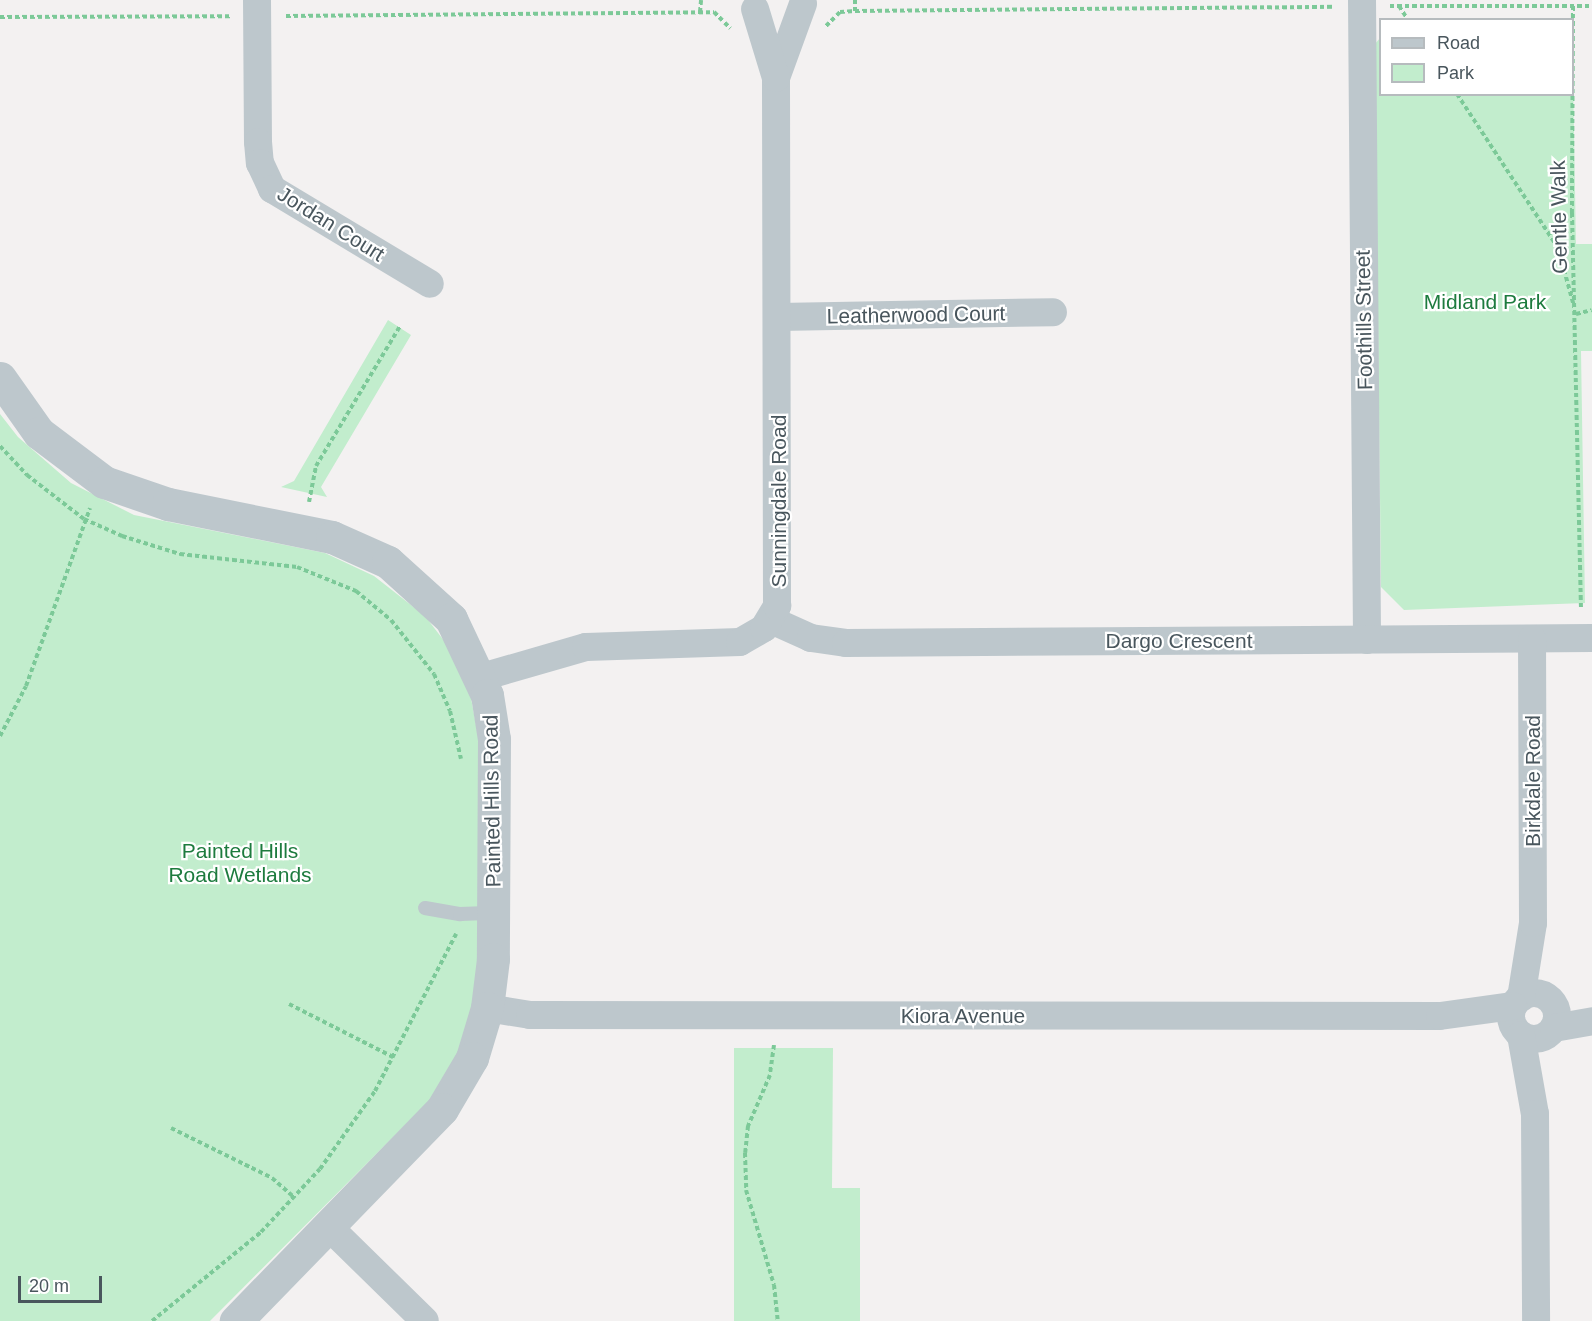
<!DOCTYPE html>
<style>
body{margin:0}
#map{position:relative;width:1592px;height:1321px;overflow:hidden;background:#f3f1f1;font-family:Helvetica,sans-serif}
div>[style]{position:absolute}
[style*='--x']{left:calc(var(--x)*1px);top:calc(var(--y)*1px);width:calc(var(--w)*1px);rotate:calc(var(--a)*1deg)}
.green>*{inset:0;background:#c2edcd}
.path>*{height:4px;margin-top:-2px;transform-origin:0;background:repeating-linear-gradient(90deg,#7cc998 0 4.5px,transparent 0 7.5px)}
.service>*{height:14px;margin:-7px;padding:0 7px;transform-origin:7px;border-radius:7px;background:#bdc7cc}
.minor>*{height:28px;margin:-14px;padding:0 14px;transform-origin:14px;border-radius:14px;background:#bdc7cc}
.minor>.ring{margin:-14px;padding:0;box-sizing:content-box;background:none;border:28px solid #bdc7cc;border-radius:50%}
.tertiary>*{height:33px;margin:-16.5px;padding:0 16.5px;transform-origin:16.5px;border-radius:16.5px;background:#bdc7cc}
span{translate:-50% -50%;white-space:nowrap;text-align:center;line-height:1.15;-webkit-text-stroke:4.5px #fff;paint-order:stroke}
.street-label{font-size:21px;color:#49565d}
.park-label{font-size:21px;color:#1d7b3e}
.legend{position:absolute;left:1379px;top:18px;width:195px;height:78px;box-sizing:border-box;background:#fff;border:2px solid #b6bbbe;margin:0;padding:8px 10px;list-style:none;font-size:18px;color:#49565d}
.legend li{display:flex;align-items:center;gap:12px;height:30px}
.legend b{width:30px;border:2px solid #b6bbbe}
.scale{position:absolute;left:18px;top:1276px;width:84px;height:27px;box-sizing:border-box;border:3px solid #49565d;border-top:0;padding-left:8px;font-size:18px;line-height:21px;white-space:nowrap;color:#49565d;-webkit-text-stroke:4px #fff;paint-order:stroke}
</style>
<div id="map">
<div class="green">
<i style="clip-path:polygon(1572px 22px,1576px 244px,1592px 244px,1592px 351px,1581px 351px,1585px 603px,1404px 610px,1381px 587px,1375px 44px,1380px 38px,1380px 94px,1572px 94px)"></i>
<i style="clip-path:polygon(388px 320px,411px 335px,321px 487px,327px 497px,281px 487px,294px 481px)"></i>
<i style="clip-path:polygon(0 414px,18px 437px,71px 483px,134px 515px,325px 553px,374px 576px,425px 616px,445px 642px,471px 698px,480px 747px,480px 936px,476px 997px,459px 1053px,434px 1096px,210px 1321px,0 1321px)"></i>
<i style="clip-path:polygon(734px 1048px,833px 1048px,832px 1188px,860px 1188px,860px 1321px,734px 1321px)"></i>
</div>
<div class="path">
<i style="--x:1390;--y:6;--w:202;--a:0"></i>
<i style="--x:1399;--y:6;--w:17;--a:57"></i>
<i style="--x:1573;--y:6;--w:207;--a:90.3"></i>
<i style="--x:1572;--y:213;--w:395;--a:88.7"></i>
<i style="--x:855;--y:11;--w:11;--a:-90"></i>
<i style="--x:700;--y:12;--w:12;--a:-85"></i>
<i style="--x:286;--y:16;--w:428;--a:-0.5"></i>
<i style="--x:714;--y:12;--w:23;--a:45"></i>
<i style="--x:0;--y:17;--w:230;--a:-0.2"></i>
<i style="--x:826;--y:26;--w:20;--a:-45"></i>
<i style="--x:840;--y:12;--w:15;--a:-4"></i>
<i style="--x:855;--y:11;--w:480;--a:-0.5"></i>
<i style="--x:1457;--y:94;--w:184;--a:56.7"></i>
<i style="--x:1558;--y:248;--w:60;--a:74.6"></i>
<i style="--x:1576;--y:314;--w:16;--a:-14"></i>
<i style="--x:0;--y:446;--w:40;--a:47"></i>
<i style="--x:27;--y:475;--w:72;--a:37.7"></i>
<i style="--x:84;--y:519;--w:42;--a:24.1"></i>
<i style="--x:122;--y:536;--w:61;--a:17.2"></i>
<i style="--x:180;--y:554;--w:118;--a:6.3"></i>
<i style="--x:297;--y:567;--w:64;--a:22.1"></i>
<i style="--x:356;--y:591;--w:45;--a:39.6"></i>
<i style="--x:391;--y:620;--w:69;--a:51.5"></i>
<i style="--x:434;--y:674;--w:40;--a:66.6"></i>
<i style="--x:450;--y:711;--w:49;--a:77.1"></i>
<i style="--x:309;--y:502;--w:37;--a:-79"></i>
<i style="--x:316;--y:466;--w:163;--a:-59"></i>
<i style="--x:0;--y:736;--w:56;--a:-62.5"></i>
<i style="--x:26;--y:686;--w:189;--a:-70.2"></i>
<i style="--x:289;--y:1004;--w:117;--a:27"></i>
<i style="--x:774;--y:1045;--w:30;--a:98"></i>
<i style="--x:770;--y:1075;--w:56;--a:113.3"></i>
<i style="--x:748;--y:1126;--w:27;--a:96"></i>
<i style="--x:745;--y:1153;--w:37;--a:88"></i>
<i style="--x:746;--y:1190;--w:99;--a:73.6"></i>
<i style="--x:774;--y:1285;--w:36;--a:84"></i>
<i style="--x:171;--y:1128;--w:113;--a:26.3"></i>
<i style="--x:272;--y:1178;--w:30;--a:41"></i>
<i style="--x:152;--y:1321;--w:141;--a:-39.2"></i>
<i style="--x:261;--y:1232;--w:86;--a:-46.9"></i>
<i style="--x:320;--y:1169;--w:95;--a:-54.8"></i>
<i style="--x:375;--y:1091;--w:177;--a:-62.7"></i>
</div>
<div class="service">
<i style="--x:425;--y:908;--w:36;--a:10"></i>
<i style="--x:460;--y:914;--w:34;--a:-2"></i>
</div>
<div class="minor">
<i style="--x:257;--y:0;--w:142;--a:89.6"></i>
<i style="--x:258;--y:142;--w:21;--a:85"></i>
<i style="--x:260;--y:163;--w:29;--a:65"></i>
<i style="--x:272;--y:189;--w:184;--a:31"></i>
<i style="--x:1362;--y:0;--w:640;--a:89.55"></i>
<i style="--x:776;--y:78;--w:79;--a:-70"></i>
<i style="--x:778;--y:317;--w:275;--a:-1"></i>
<i style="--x:771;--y:620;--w:44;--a:24.2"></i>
<i style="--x:811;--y:638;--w:35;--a:8"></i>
<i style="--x:846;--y:643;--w:746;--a:-0.38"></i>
<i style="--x:482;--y:677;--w:108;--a:-16.1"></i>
<i style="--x:586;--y:647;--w:154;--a:-1.9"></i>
<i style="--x:740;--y:642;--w:28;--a:-30"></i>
<i style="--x:764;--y:628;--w:26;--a:-59"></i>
<i style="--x:777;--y:606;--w:528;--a:-90.11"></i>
<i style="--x:776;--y:78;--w:72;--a:-106.9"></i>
<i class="ring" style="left:1511px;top:993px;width:18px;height:18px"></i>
<i style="--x:1521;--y:998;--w:76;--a:-80.9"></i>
<i style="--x:1533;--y:923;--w:284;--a:-90.2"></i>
<i style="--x:487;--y:1008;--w:44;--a:9.2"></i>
<i style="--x:530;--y:1015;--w:910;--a:0.06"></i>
<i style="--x:1440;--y:1016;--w:74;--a:-7.8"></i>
<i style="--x:1554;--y:1028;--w:39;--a:-10"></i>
<i style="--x:1521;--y:1035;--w:80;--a:80"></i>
<i style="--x:1535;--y:1114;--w:207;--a:89.7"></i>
<i style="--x:329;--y:1227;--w:134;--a:44.4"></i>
</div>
<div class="tertiary">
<i style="--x:0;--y:378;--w:67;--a:54.7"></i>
<i style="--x:39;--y:433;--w:81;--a:37"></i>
<i style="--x:104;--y:482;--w:68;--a:19"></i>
<i style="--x:168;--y:504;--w:167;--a:11.4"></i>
<i style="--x:332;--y:537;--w:61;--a:24.1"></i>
<i style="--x:388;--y:562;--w:85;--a:42.1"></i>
<i style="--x:451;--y:619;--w:84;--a:64.7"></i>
<i style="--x:487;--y:695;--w:45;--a:81"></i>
<i style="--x:494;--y:739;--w:220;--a:90.3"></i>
<i style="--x:493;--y:959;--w:49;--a:97"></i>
<i style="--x:487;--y:1008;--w:52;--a:106.7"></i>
<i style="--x:472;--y:1058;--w:59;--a:120.5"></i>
<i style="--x:442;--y:1109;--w:296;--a:134.2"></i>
</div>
<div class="street-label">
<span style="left:1559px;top:217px;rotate:-91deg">Gentle Walk</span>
<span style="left:331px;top:224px;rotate:32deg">Jordan Court</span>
<span style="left:916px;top:315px;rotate:-1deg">Leatherwood Court</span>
<span style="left:1364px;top:320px;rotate:-91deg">Foothills Street</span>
<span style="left:779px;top:501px;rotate:-90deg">Sunningdale Road</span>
<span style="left:1179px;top:641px">Dargo Crescent</span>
<span style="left:1533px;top:781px;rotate:-90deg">Birkdale Road</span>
<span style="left:492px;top:801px;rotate:-91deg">Painted Hills Road</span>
<span style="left:963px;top:1016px">Kiora Avenue</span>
</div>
<div class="park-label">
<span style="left:1485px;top:302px">Midland Park</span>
<span style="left:240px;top:863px">Painted Hills<br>Road Wetlands</span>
</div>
<ul class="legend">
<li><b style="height:8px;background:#bdc7cc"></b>Road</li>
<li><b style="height:16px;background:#c2edcd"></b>Park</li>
</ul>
<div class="scale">20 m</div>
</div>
